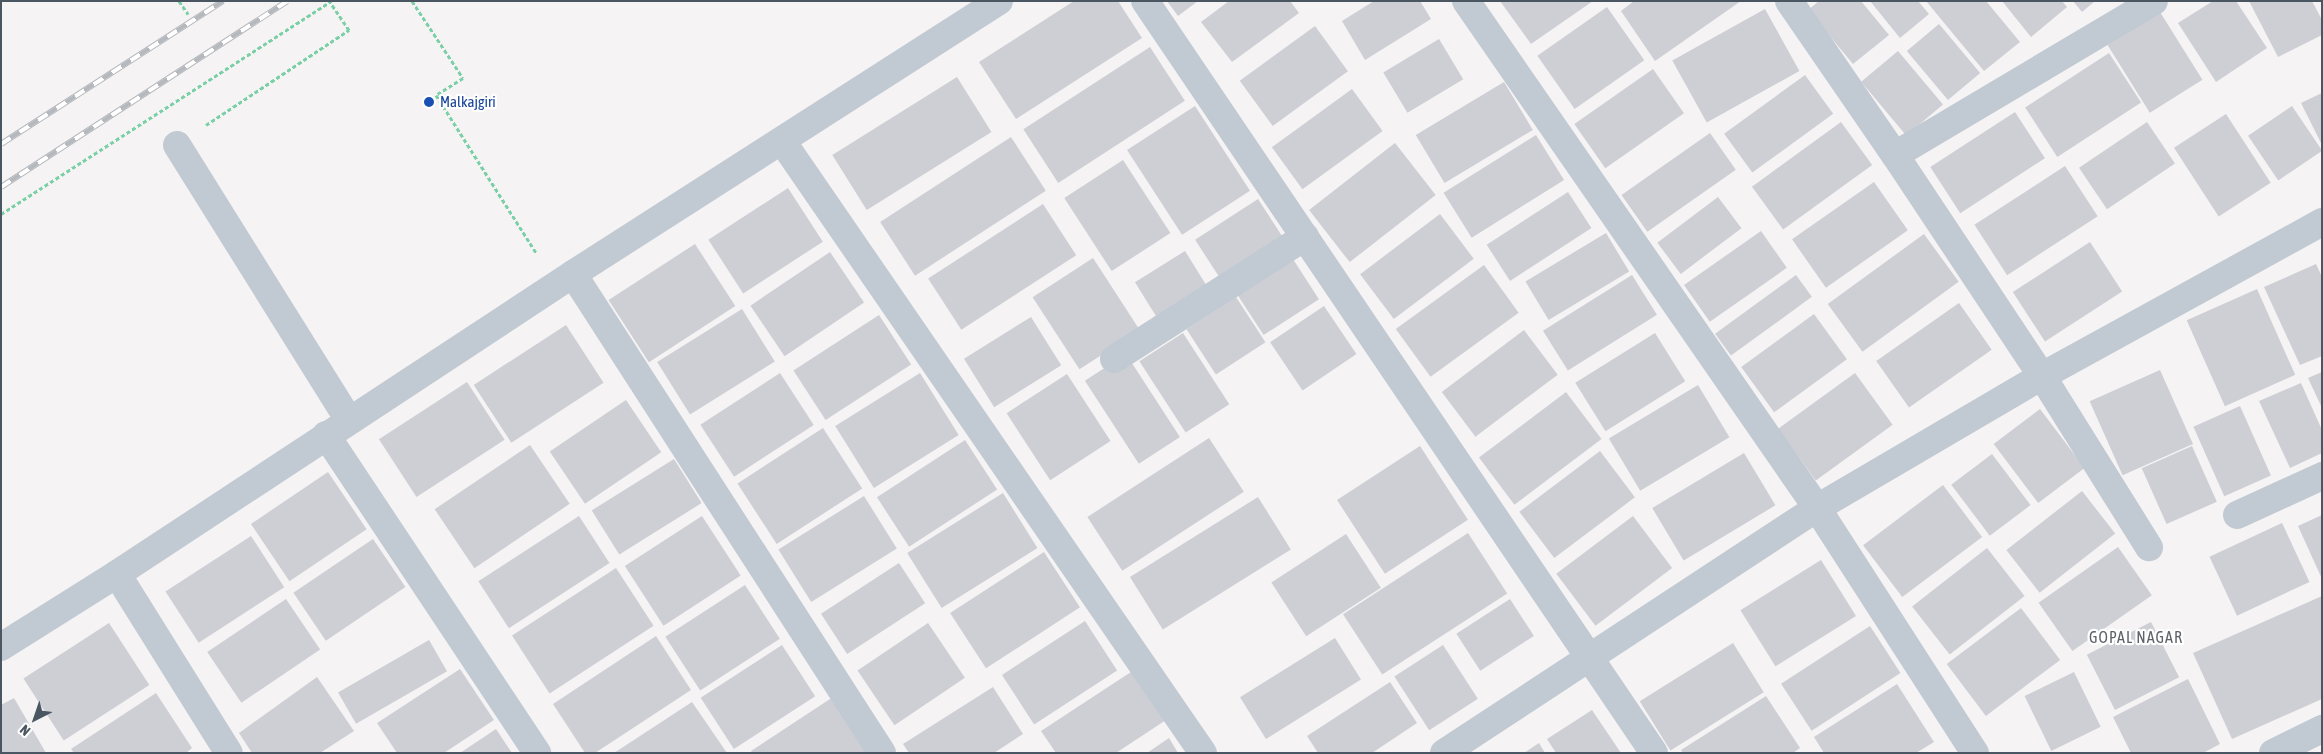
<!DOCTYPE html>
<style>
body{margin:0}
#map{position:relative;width:2323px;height:754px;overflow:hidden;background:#f5f3f3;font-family:"Asap Condensed",sans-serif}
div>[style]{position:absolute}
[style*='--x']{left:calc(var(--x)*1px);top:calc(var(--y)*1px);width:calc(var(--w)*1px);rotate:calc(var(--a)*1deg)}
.building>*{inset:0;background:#cdcfd5;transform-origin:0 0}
.path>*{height:3px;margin-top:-1.5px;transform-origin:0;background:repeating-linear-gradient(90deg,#7ad0a6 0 4px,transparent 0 6.5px)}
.minor>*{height:28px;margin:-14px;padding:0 14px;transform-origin:14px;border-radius:14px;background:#c1cad2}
.rail>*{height:5.5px;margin-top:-2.75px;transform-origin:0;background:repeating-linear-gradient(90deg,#fff 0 11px,#b5b8bd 0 22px);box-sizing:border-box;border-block:1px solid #b5b8bd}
.dots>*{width:14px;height:14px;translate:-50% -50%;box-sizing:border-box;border:2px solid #fff;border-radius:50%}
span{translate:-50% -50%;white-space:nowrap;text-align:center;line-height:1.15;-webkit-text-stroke:4.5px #fff;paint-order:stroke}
.transit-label{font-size:15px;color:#164399}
.left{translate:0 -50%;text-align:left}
.neighbourhood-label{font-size:16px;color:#5f6368;letter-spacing:1px}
.frame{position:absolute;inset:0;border:2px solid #4a5661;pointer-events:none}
.north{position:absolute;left:10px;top:694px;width:50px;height:50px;-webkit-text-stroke:4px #fff;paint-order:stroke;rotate:221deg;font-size:14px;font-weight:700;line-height:20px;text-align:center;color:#4a5661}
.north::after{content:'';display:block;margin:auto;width:18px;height:22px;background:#4a5661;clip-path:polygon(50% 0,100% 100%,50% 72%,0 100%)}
</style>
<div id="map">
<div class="building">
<i style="clip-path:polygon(1074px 1px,1118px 1px,1142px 38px,1016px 119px,979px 62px)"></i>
<i style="clip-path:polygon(1167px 1px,1198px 1px,1178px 16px)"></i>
<i style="clip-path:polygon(1229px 1px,1290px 1px,1299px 13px,1232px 62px,1201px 22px)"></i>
<i style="clip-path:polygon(1374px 1px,1420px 1px,1431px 19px,1365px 60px,1342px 21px)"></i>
<i style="clip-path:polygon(1500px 1px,1593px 1px,1531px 44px)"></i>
<i style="clip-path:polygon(1634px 1px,1741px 1px,1655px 61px,1621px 11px)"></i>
<i style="clip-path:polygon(1819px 1px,1861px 1px,1889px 35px,1853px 64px,1808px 10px)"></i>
<i style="clip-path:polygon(1870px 1px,1918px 1px,1929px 14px,1900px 38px)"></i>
<i style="clip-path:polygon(1926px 1px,1986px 1px,2020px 42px,1984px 71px)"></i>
<i style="clip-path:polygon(2002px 1px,2062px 1px,2067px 7px,2031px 37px)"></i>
<i style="clip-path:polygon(2073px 1px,2095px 1px,2082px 12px)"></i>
<i style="clip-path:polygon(2213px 1px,2236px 1px,2267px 48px,2216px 82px,2178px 23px)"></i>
<i style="clip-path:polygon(2249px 1px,2312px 1px,2322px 20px,2322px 35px,2278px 57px)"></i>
<i style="left:1607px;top:7px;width:65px;height:85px;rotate:55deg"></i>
<i style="left:1765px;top:9px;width:71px;height:106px;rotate:61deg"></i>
<i style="left:2160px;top:12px;width:80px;height:62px;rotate:58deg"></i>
<i style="left:1939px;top:24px;width:64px;height:42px;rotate:50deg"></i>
<i style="left:1315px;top:26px;width:56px;height:93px;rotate:54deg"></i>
<i style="left:1439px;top:39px;width:47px;height:65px;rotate:59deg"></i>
<i style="left:1150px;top:47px;width:64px;height:151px;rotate:57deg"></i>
<i style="left:1898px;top:51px;width:70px;height:48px;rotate:50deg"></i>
<i style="left:2109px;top:53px;width:59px;height:100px;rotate:57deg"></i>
<i style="left:1653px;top:69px;width:54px;height:96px;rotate:55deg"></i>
<i style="left:1805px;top:75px;width:48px;height:100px;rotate:54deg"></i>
<i style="left:957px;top:77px;width:65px;height:147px;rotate:58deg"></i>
<i style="left:1504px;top:82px;width:56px;height:103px;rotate:59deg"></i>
<i style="left:1352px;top:89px;width:52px;height:99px;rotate:54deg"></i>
<i style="clip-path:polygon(2322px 93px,2322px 145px,2301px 103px)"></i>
<i style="left:1195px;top:106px;width:101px;height:81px;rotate:57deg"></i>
<i style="left:2292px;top:106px;width:54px;height:53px;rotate:56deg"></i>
<i style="left:2015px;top:112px;width:55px;height:101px;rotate:57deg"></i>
<i style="left:2226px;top:114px;width:82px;height:62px;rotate:57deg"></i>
<i style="left:1841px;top:122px;width:53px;height:110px;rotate:54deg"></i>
<i style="left:2147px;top:122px;width:50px;height:82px;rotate:56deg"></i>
<i style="left:1710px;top:133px;width:45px;height:108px;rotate:55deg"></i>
<i style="left:1536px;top:135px;width:53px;height:109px;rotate:58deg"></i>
<i style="left:1011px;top:137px;width:64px;height:156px;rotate:57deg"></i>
<i style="left:1395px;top:143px;width:66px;height:109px;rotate:52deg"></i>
<i style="left:1123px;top:160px;width:87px;height:70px;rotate:57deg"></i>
<i style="left:2065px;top:166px;width:60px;height:108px;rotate:57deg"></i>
<i style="left:1874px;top:182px;width:59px;height:100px;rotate:55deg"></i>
<i style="left:788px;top:188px;width:64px;height:95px;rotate:57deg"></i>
<i style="left:1568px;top:192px;width:43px;height:97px;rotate:57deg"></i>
<i style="left:1718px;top:197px;width:39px;height:76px;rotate:53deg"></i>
<i style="left:1258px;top:199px;width:45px;height:75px;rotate:57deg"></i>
<i style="left:1043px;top:204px;width:61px;height:137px;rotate:57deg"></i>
<i style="left:1440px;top:214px;width:56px;height:100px;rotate:53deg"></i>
<i style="left:1761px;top:231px;width:45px;height:94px;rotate:55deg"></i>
<i style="left:1606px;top:233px;width:45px;height:94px;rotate:59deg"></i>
<i style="left:1924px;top:234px;width:59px;height:119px;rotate:54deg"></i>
<i style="left:2090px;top:242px;width:59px;height:92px;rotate:57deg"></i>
<i style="left:695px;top:244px;width:74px;height:103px;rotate:57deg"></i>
<i style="left:1185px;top:251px;width:45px;height:59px;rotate:58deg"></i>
<i style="left:830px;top:252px;width:61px;height:96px;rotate:56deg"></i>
<i style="left:1289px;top:253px;width:55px;height:66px;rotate:57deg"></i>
<i style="left:1093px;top:258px;width:86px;height:72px;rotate:57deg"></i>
<i style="clip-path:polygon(2316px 264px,2322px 277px,2322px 356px,2300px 365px,2264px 287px)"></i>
<i style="left:1484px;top:265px;width:59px;height:109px;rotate:54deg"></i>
<i style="left:1632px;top:275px;width:47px;height:105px;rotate:58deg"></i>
<i style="left:1796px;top:275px;width:27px;height:100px;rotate:54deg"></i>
<i style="left:2257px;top:289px;width:94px;height:77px;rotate:66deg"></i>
<i style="left:1236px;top:297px;width:54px;height:59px;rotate:57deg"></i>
<i style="left:1959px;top:303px;width:57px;height:101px;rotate:55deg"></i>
<i style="left:1324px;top:306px;width:58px;height:65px;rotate:56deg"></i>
<i style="left:742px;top:309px;width:62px;height:100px;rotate:58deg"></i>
<i style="left:1814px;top:314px;width:56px;height:90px;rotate:54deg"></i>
<i style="left:879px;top:315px;width:59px;height:102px;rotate:57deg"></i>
<i style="left:1031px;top:317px;width:57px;height:79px;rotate:58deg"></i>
<i style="left:566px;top:325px;width:69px;height:110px;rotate:57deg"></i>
<i style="left:1524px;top:330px;width:56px;height:103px;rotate:53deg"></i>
<i style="left:1183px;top:333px;width:85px;height:52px;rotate:57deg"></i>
<i style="left:1655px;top:333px;width:57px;height:94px;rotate:58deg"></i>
<i style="left:1126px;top:354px;width:99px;height:49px;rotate:57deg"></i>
<i style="left:2160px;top:370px;width:81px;height:77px;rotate:66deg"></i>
<i style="clip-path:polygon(2322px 372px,2322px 408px,2308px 378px)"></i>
<i style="left:780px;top:373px;width:62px;height:95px;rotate:57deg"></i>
<i style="left:920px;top:373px;width:73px;height:100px;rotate:58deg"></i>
<i style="left:1855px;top:373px;width:64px;height:95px;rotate:54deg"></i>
<i style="left:1067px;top:374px;width:80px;height:72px;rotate:57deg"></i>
<i style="left:467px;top:382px;width:69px;height:105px;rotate:57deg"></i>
<i style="clip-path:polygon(2301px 383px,2322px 430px,2322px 453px,2290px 468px,2259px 401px)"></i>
<i style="left:1698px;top:385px;width:61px;height:104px;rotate:59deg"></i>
<i style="left:1566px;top:392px;width:59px;height:109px;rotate:53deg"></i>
<i style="left:626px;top:400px;width:63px;height:92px;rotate:56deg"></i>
<i style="left:2240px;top:406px;width:76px;height:51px;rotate:66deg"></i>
<i style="left:2040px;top:409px;width:74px;height:58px;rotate:53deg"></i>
<i style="left:823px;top:428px;width:72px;height:102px;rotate:57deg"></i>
<i style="left:1209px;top:438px;width:64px;height:145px;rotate:57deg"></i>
<i style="left:965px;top:440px;width:59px;height:105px;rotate:57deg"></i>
<i style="left:530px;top:445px;width:71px;height:115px;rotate:56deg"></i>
<i style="left:1420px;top:446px;width:88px;height:99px;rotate:57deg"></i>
<i style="left:2192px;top:446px;width:61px;height:55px;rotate:66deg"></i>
<i style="left:1600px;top:451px;width:58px;height:101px;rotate:53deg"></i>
<i style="left:1744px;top:453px;width:61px;height:107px;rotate:59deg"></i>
<i style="left:1992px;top:454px;width:64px;height:51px;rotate:53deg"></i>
<i style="left:674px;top:459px;width:52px;height:97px;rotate:58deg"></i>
<i style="left:328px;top:472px;width:69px;height:93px;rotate:56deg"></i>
<i style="left:1943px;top:485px;width:65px;height:100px;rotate:53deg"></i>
<i style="left:2082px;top:491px;width:54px;height:96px;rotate:52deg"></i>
<i style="left:1003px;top:493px;width:65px;height:113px;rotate:58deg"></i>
<i style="left:864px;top:496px;width:62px;height:101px;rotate:58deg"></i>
<i style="left:1258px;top:497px;width:62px;height:151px;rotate:58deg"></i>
<i style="clip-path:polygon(2322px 515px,2322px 579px,2298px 526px)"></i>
<i style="left:579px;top:516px;width:56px;height:120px;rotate:57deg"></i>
<i style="left:702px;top:516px;width:71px;height:92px;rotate:57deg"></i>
<i style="left:1633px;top:516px;width:65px;height:96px;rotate:53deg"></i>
<i style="left:2282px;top:523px;width:65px;height:80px;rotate:65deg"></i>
<i style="left:1468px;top:533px;width:72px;height:149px;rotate:57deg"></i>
<i style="left:1346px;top:534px;width:64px;height:89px;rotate:57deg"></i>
<i style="left:251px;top:536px;width:61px;height:102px;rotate:57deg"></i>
<i style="left:373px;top:539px;width:58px;height:96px;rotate:56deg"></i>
<i style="left:2118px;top:547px;width:59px;height:97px;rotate:55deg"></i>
<i style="left:1987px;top:548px;width:61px;height:95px;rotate:52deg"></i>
<i style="left:1044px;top:552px;width:66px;height:112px;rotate:57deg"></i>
<i style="left:1821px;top:560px;width:66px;height:95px;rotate:58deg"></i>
<i style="left:899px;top:563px;width:48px;height:93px;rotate:57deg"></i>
<i style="left:616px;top:568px;width:69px;height:124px;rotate:57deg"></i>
<i style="left:745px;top:585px;width:64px;height:95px;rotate:57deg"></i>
<i style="clip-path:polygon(2322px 596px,2322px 699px,2232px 739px,2193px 653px)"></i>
<i style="left:286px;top:599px;width:61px;height:95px;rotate:56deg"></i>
<i style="left:1510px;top:599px;width:44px;height:64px;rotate:57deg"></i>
<i style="left:2021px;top:608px;width:65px;height:93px;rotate:53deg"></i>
<i style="left:1085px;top:621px;width:59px;height:99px;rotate:57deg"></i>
<i style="left:2151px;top:622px;width:62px;height:72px;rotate:63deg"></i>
<i style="left:109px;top:623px;width:74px;height:102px;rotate:57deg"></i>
<i style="left:928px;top:623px;width:66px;height:85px;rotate:56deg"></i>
<i style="left:1870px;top:626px;width:56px;height:106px;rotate:57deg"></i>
<i style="clip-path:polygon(656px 636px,691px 690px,595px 753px,585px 753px,553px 704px)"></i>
<i style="left:1335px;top:638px;width:49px;height:112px;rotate:58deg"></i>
<i style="left:429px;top:640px;width:36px;height:105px;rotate:60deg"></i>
<i style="left:1733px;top:643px;width:58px;height:110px;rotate:58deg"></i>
<i style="left:782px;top:645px;width:61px;height:97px;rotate:57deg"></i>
<i style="left:1443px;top:645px;width:64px;height:58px;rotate:57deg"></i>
<i style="clip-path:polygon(460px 669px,494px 720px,444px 753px,397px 753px,377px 723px)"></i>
<i style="clip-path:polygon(1134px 670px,1166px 720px,1116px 753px,1056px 753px,1041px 731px)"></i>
<i style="left:2074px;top:672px;width:61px;height:55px;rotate:64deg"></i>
<i style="clip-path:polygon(317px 677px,354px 731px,320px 753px,252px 753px,239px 733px)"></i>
<i style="clip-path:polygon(2188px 679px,2220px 744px,2203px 753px,2131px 753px,2113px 717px)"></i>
<i style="clip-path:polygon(1390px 682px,1417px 723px,1372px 753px,1318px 753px,1307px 736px)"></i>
<i style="clip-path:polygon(1897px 684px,1934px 742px,1916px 753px,1824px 753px,1814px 737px)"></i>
<i style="clip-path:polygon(993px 687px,1023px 734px,994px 753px,909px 753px,903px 744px)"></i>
<i style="clip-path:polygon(156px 693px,192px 748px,186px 753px,74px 753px,71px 749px)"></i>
<i style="clip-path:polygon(1766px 696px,1800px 748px,1793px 753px,1683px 753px,1681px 750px)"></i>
<i style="clip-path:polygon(833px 697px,870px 753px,752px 753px,751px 751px)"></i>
<i style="clip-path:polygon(14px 698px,46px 753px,1px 753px,1px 705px)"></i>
<i style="clip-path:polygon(692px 702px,727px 753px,614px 753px)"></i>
<i style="clip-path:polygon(1592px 710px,1621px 753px,1556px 753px,1547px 739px)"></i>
<i style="clip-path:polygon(496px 729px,512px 753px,460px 753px)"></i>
<i style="clip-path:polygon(1169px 738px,1178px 753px,1147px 753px)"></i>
<i style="clip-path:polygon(1539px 743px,1545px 753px,1524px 753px)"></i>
</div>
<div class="path">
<i style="--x:179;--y:1;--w:16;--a:55"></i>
<i style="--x:412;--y:1;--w:92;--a:56.5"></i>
<i style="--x:463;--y:78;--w:32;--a:148"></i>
<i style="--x:436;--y:95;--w:188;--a:57.6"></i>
<i style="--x:206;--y:125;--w:172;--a:-33.6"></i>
<i style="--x:349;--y:30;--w:34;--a:-124"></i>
<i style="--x:1;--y:214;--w:393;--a:-32.8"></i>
</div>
<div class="minor">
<i style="--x:1145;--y:1;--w:908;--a:55.91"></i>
<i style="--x:1466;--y:1;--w:617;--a:55.3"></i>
<i style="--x:1817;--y:508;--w:292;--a:57.2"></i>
<i style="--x:1789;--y:1;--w:187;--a:55.5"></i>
<i style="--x:1895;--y:155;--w:265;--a:56.4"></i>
<i style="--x:2042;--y:376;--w:202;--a:58"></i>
<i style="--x:782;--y:141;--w:743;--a:55.48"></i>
<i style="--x:177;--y:145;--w:324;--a:58"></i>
<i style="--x:1895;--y:155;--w:301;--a:-30.7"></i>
<i style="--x:573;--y:274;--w:570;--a:57.17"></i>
<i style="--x:1114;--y:359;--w:227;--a:-32.6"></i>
<i style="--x:326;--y:435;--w:382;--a:56.4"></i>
<i style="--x:2237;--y:515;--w:94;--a:-24.6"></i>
<i style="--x:117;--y:574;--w:211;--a:58"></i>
<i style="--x:1;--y:647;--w:137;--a:-32.2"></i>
<i style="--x:117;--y:574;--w:546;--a:-33.34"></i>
<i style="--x:573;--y:274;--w:506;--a:-32.65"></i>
<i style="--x:1444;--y:753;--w:446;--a:-33.3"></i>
<i style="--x:1817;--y:508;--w:261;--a:-30.4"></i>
<i style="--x:2042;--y:376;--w:320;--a:-28.8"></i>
<i style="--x:2273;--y:753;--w:55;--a:-26.1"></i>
</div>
<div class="rail">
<i style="--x:1;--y:144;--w:264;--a:-32.8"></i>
<i style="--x:1;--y:187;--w:341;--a:-33"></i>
</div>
<div class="dots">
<i style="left:429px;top:102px;background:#1a4fb4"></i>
</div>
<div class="transit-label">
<span class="left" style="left:440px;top:102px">Malkajgiri</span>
</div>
<div class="neighbourhood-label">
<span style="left:2136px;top:637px">GOPAL NAGAR</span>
</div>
<div class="frame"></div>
<div class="north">N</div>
</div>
